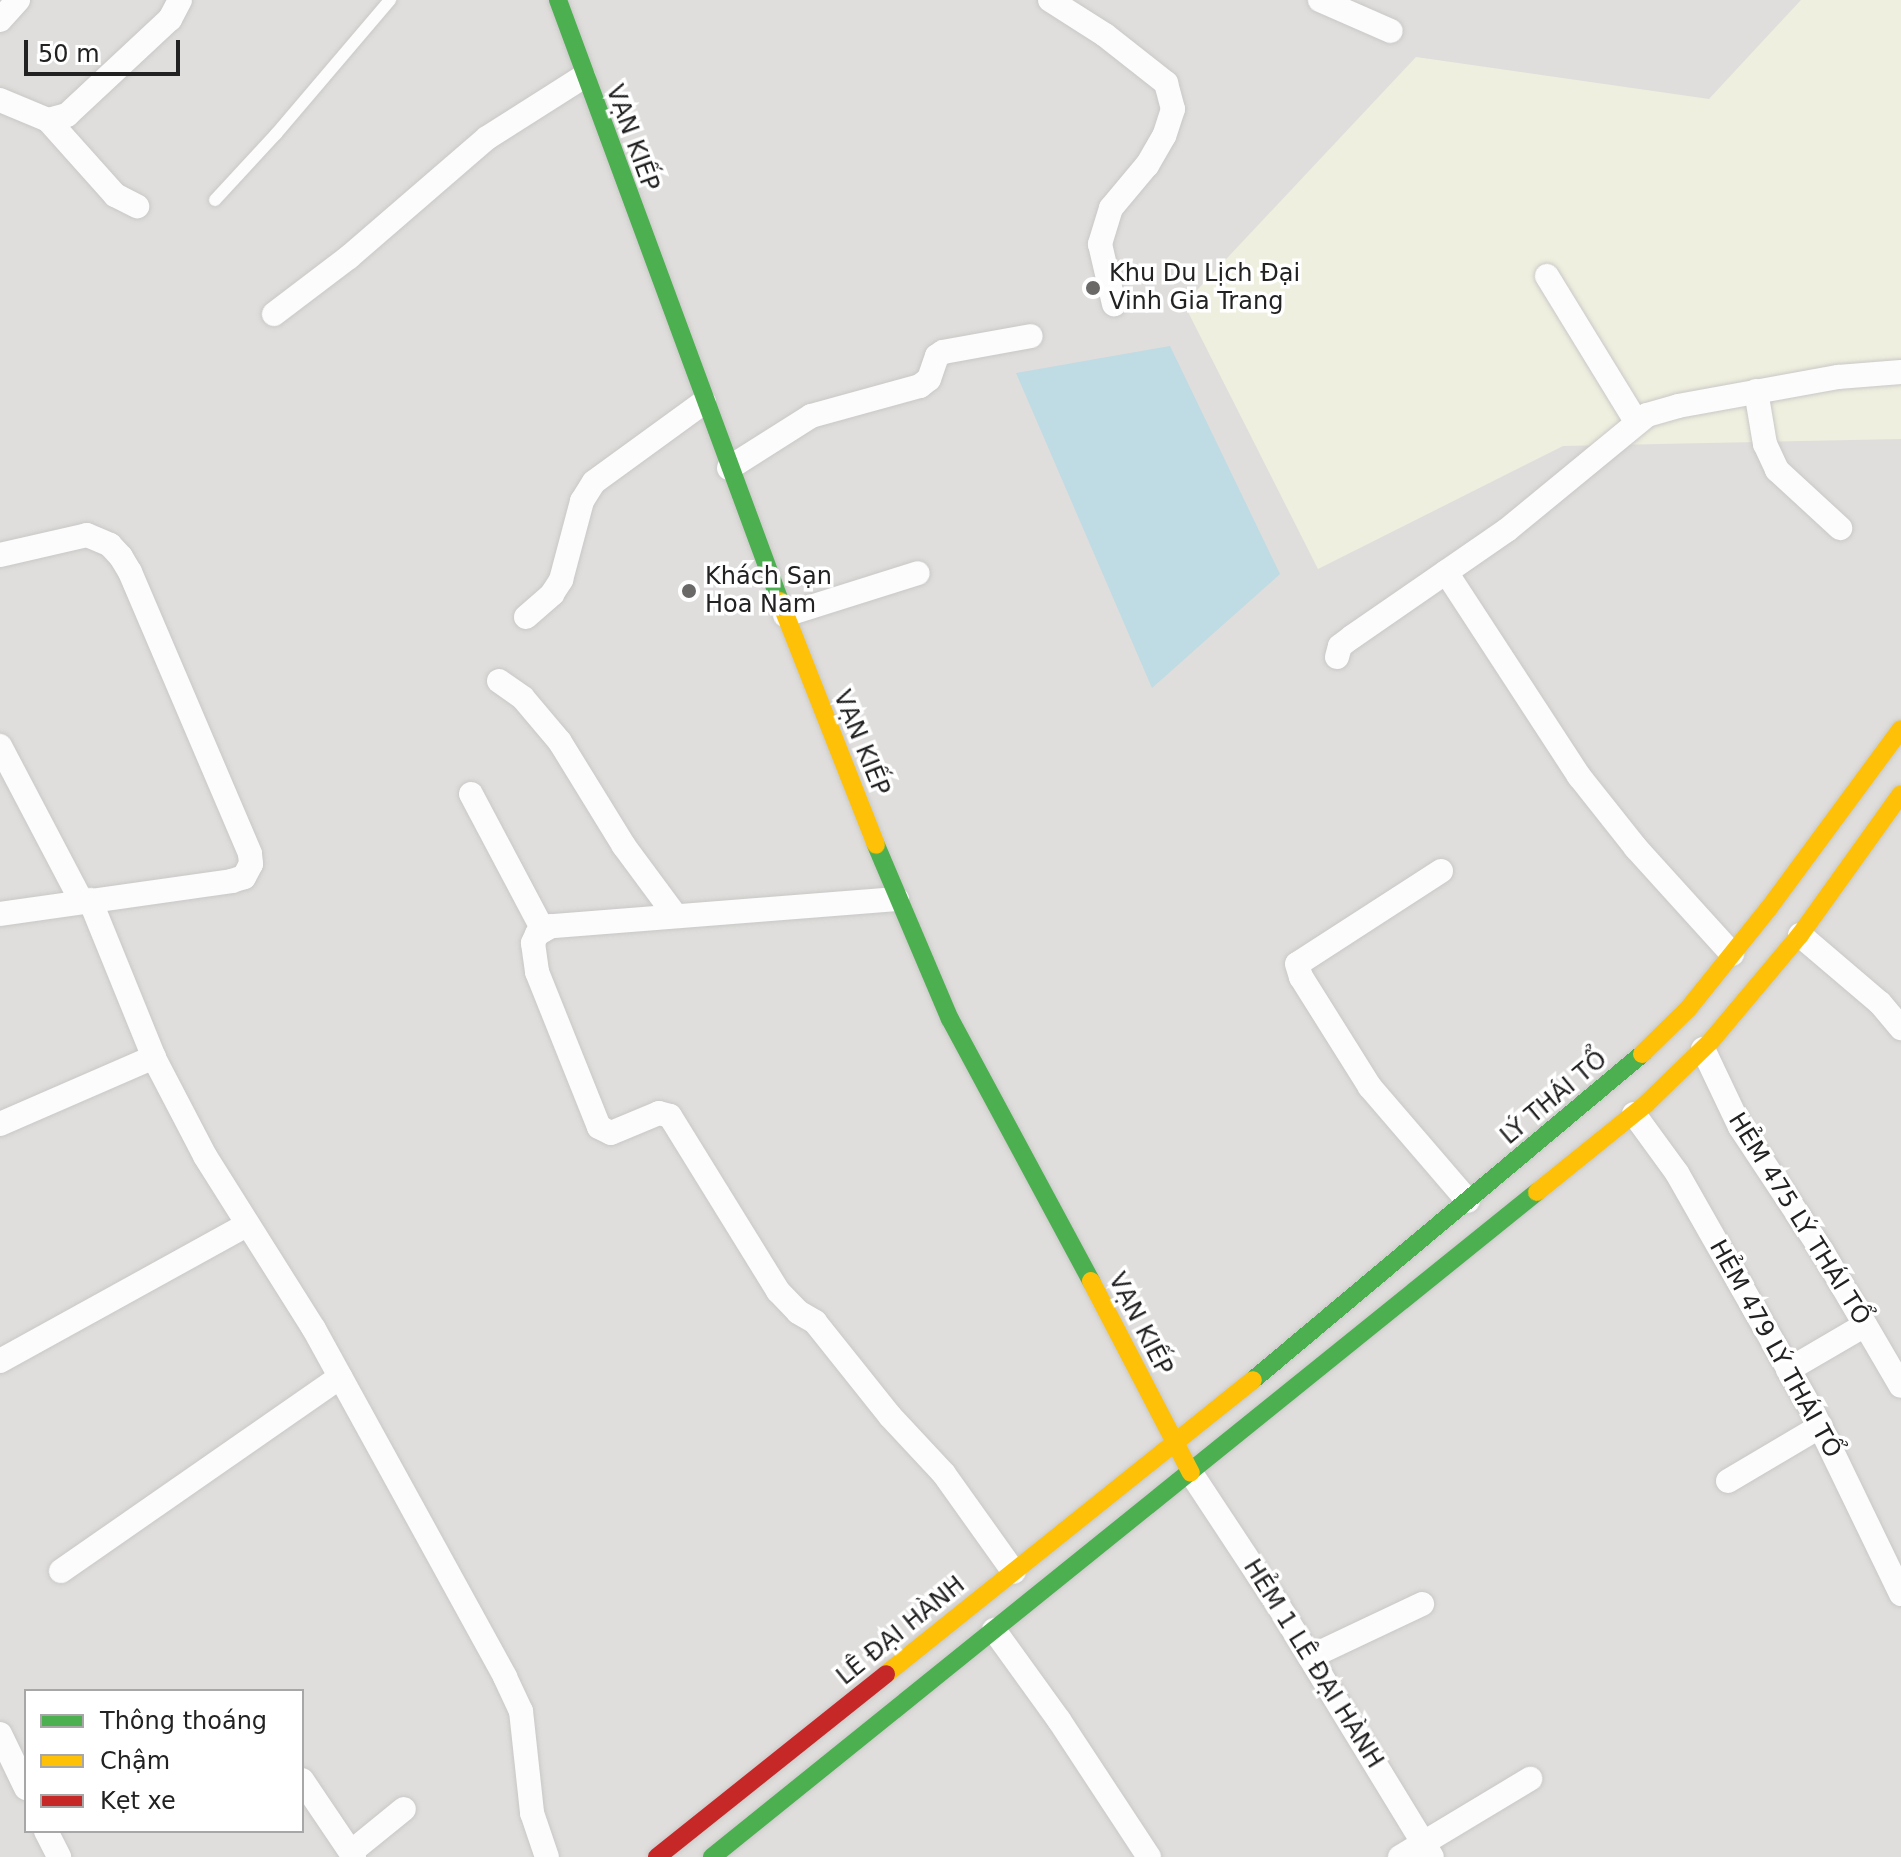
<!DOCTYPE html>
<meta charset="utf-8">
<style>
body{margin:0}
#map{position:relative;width:1901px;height:1857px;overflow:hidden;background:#f0eeeb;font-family:"DejaVu Sans",sans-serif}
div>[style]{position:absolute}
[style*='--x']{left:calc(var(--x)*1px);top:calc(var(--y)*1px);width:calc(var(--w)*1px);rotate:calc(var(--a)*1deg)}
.residential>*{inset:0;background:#dfdedc}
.farmland>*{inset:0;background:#efefdf}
.water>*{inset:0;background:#bfdbe3}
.roads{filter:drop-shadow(0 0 2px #c9c8c7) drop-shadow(0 0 2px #c9c8c7)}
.lane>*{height:12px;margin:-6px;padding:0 6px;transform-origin:6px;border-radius:6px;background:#fdfcfc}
.street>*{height:24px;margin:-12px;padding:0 12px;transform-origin:12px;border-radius:12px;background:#fdfcfc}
.fast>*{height:18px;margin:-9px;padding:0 9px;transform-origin:9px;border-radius:9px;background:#4caf50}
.slow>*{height:18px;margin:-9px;padding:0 9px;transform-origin:9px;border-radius:9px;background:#ffc107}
.jam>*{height:18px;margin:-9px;padding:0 9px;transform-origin:9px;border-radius:9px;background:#c62828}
.dots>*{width:22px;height:22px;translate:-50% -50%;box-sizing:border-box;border:4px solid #fff;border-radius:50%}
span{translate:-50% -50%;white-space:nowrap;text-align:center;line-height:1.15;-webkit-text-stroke:7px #fff;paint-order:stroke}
.street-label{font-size:24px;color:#222}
.poi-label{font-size:24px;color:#222}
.left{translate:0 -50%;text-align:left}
.legend{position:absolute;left:24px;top:1689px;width:280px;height:144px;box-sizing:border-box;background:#fff;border:2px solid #a7a7a7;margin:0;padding:10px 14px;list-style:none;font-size:24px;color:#222}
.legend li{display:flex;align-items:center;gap:16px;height:40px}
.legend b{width:40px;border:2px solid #a7a7a7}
.scale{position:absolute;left:24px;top:40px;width:156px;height:36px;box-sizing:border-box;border:4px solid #222;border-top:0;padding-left:10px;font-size:24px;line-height:28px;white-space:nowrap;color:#222;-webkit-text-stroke:6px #fff;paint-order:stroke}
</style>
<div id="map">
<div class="residential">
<i style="clip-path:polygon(evenodd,0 0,1901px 0,1901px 1857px,0 1857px,0 0,26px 1691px,302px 1691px,302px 1831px,26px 1831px,26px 1691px)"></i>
</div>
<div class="farmland">
<i style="clip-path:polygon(1801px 0,1901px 0,1901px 439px,1563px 446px,1318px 569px,1184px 304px,1416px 57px,1709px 99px)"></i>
</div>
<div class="water">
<i style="clip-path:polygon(1170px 346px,1280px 574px,1152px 688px,1016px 373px)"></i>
</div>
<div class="roads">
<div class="lane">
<i style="--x:215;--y:200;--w:90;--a:-47.3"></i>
<i style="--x:276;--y:134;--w:176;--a:-49.6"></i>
</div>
<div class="street">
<i style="--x:1050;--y:0;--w:65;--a:32.5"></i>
<i style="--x:1105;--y:35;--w:78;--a:38.2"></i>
<i style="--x:1166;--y:83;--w:27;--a:75"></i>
<i style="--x:1173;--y:109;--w:28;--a:108"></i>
<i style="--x:1164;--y:136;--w:34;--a:120"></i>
<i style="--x:1147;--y:165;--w:56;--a:129.9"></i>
<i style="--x:1111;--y:208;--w:38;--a:107"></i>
<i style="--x:1100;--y:244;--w:62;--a:76.9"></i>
<i style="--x:1320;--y:0;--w:77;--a:23.6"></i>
<i style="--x:0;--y:20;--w:27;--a:-48"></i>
<i style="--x:0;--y:100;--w:52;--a:22.6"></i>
<i style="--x:48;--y:120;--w:20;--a:-15"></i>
<i style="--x:67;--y:115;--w:141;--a:-43"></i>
<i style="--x:170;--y:19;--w:21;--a:-62"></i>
<i style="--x:48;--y:120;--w:101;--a:48.2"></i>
<i style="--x:115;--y:195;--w:25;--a:27"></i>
<i style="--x:1547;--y:276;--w:170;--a:58.5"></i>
<i style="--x:274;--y:314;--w:94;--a:-37.2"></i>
<i style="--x:349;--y:257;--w:182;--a:-40.8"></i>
<i style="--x:487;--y:138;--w:114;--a:-32.4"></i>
<i style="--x:1756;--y:391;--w:54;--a:80.4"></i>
<i style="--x:1765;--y:444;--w:29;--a:65"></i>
<i style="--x:1777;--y:470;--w:86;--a:42.6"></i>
<i style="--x:729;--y:468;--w:97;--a:-32.4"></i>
<i style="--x:811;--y:416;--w:113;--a:-15.4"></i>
<i style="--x:920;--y:386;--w:11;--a:-38"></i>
<i style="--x:929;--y:379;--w:24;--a:-71"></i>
<i style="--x:937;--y:356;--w:7;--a:-34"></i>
<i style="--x:943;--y:352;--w:89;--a:-10.3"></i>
<i style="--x:0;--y:555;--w:89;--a:-12.9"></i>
<i style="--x:87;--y:535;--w:25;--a:23"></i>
<i style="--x:110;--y:545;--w:16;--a:47"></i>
<i style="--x:121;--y:557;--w:17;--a:59"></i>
<i style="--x:130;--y:572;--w:306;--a:66.9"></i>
<i style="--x:250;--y:854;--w:10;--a:84"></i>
<i style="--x:251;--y:864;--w:15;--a:118"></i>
<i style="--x:244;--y:877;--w:13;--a:162"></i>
<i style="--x:232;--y:881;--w:234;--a:171.9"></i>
<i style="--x:1446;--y:572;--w:244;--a:56.9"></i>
<i style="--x:1579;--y:776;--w:92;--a:51.6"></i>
<i style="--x:1636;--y:848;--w:143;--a:47.8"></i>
<i style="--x:785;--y:615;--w:139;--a:-17.5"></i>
<i style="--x:526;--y:617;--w:35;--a:-41"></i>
<i style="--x:552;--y:594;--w:17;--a:-57"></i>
<i style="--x:561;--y:580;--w:82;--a:-75.1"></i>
<i style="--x:582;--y:501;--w:22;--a:-58"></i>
<i style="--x:594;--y:482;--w:136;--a:-36"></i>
<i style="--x:1337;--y:657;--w:11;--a:-75"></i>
<i style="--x:1340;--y:646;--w:15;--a:-37"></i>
<i style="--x:1352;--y:637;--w:188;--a:-34.6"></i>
<i style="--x:1507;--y:530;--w:181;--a:-39.4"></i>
<i style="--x:1647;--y:415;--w:32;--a:-16"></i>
<i style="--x:1678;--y:406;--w:163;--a:-10.3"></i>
<i style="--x:1838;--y:377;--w:63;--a:-4.5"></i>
<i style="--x:499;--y:681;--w:29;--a:35"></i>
<i style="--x:523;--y:698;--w:57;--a:49.9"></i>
<i style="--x:560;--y:742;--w:122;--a:58.4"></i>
<i style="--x:624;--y:846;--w:86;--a:53.5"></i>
<i style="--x:0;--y:746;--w:174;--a:62.3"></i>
<i style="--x:471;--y:794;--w:154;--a:62.1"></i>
<i style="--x:1441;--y:871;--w:171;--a:147.1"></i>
<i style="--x:1297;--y:964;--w:14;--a:73"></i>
<i style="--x:1301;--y:977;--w:130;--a:57.9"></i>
<i style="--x:1370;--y:1087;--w:150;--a:49.3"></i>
<i style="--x:897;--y:899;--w:347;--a:175.5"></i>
<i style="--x:551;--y:926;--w:16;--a:150"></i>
<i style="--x:537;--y:934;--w:10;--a:114"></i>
<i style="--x:533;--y:943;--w:29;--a:82"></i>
<i style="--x:537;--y:972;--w:167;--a:68.2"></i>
<i style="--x:599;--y:1127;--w:13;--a:27"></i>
<i style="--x:611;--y:1133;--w:52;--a:-22.6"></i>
<i style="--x:659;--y:1113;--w:11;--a:15"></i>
<i style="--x:670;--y:1116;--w:206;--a:58.3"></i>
<i style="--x:778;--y:1291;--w:29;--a:46"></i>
<i style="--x:798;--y:1312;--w:20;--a:30"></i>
<i style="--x:815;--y:1322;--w:120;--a:51.4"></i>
<i style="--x:890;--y:1416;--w:79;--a:47"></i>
<i style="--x:944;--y:1474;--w:120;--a:54.5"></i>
<i style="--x:90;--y:900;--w:170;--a:67.9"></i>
<i style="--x:154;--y:1058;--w:110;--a:62.5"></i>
<i style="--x:205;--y:1156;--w:204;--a:57.8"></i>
<i style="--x:314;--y:1329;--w:397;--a:61.2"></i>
<i style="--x:505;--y:1677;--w:38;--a:65"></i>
<i style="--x:521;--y:1711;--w:103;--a:83.8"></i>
<i style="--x:532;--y:1813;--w:46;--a:71.2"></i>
<i style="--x:1800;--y:935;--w:105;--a:40.4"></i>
<i style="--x:1880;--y:1003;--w:33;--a:50"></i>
<i style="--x:1703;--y:1049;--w:86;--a:64.6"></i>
<i style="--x:1740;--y:1127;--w:149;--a:56.5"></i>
<i style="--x:1822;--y:1251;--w:156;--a:59.7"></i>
<i style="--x:1634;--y:1114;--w:73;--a:53.9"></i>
<i style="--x:1677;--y:1173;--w:277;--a:60.4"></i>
<i style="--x:1814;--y:1414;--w:200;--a:64.2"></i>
<i style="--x:0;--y:1124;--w:168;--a:-23.5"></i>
<i style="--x:0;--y:1361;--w:281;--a:-28.9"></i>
<i style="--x:1788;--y:1370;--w:89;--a:-30.3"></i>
<i style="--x:1191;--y:1473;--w:158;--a:56.6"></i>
<i style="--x:1278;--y:1605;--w:295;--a:58.6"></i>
<i style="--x:1728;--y:1481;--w:108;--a:-30.6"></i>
<i style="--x:61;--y:1571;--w:340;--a:-34.8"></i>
<i style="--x:994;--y:1630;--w:111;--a:54.2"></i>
<i style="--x:1059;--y:1720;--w:164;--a:56.7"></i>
<i style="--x:1310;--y:1657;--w:124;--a:-25.3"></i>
<i style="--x:0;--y:1734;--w:60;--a:64.3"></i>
<i style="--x:302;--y:1780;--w:93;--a:56"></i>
<i style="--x:46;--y:1831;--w:29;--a:63"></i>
<i style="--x:351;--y:1852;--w:68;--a:-39.1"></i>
<i style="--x:1400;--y:1857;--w:152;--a:-31"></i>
</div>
<div class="fast">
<i style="--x:558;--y:0;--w:641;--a:69.73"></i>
<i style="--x:876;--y:845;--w:189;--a:67"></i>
<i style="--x:950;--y:1019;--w:298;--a:61.7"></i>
<i style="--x:1253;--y:1380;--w:508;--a:-39.96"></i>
<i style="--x:712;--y:1857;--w:1060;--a:-38.87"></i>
</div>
<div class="slow">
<i style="--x:780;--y:601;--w:262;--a:68.5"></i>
<i style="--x:1642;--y:1054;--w:64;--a:-44.4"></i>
<i style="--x:1688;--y:1009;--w:129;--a:-51.3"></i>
<i style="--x:1769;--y:908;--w:222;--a:-53.6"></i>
<i style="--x:1537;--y:1192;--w:140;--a:-38.9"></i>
<i style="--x:1646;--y:1104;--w:91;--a:-44.1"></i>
<i style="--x:1711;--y:1041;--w:138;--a:-50"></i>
<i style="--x:1800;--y:935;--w:173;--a:-54.4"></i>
<i style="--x:1091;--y:1281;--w:216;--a:62.5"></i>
<i style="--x:886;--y:1674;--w:470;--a:-38.7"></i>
</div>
<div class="jam">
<i style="--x:657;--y:1857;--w:293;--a:-38.6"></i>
</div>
</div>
<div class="dots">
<i style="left:1093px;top:288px;background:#6a6968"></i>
<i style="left:689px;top:591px;background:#6a6968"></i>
</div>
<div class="street-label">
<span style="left:632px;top:138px;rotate:70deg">VẠN KIẾP</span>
<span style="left:861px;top:743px;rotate:68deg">VẠN KIẾP</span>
<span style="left:1554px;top:1098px;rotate:-40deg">LÝ THÁI TỔ</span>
<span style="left:1799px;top:1219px;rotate:58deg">HẺM 475 LÝ THÁI TỔ</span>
<span style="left:1140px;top:1324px;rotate:63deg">VẠN KIẾP</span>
<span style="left:1775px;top:1349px;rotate:61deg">HẺM 479 LÝ THÁI TỔ</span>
<span style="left:901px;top:1631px;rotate:-39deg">LÊ ĐẠI HÀNH</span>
<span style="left:1313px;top:1664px;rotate:58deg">HẺM 1 LÊ ĐẠI HÀNH</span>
</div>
<div class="poi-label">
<span class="left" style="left:1109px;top:288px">Khu Du Lịch Đại<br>Vinh Gia Trang</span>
<span class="left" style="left:705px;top:591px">Khách Sạn<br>Hoa Nam</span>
</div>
<ul class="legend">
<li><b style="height:10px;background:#4caf50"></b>Thông thoáng</li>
<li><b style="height:10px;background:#ffc107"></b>Chậm</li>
<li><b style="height:10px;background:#c62828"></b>Kẹt xe</li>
</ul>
<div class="scale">50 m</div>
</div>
